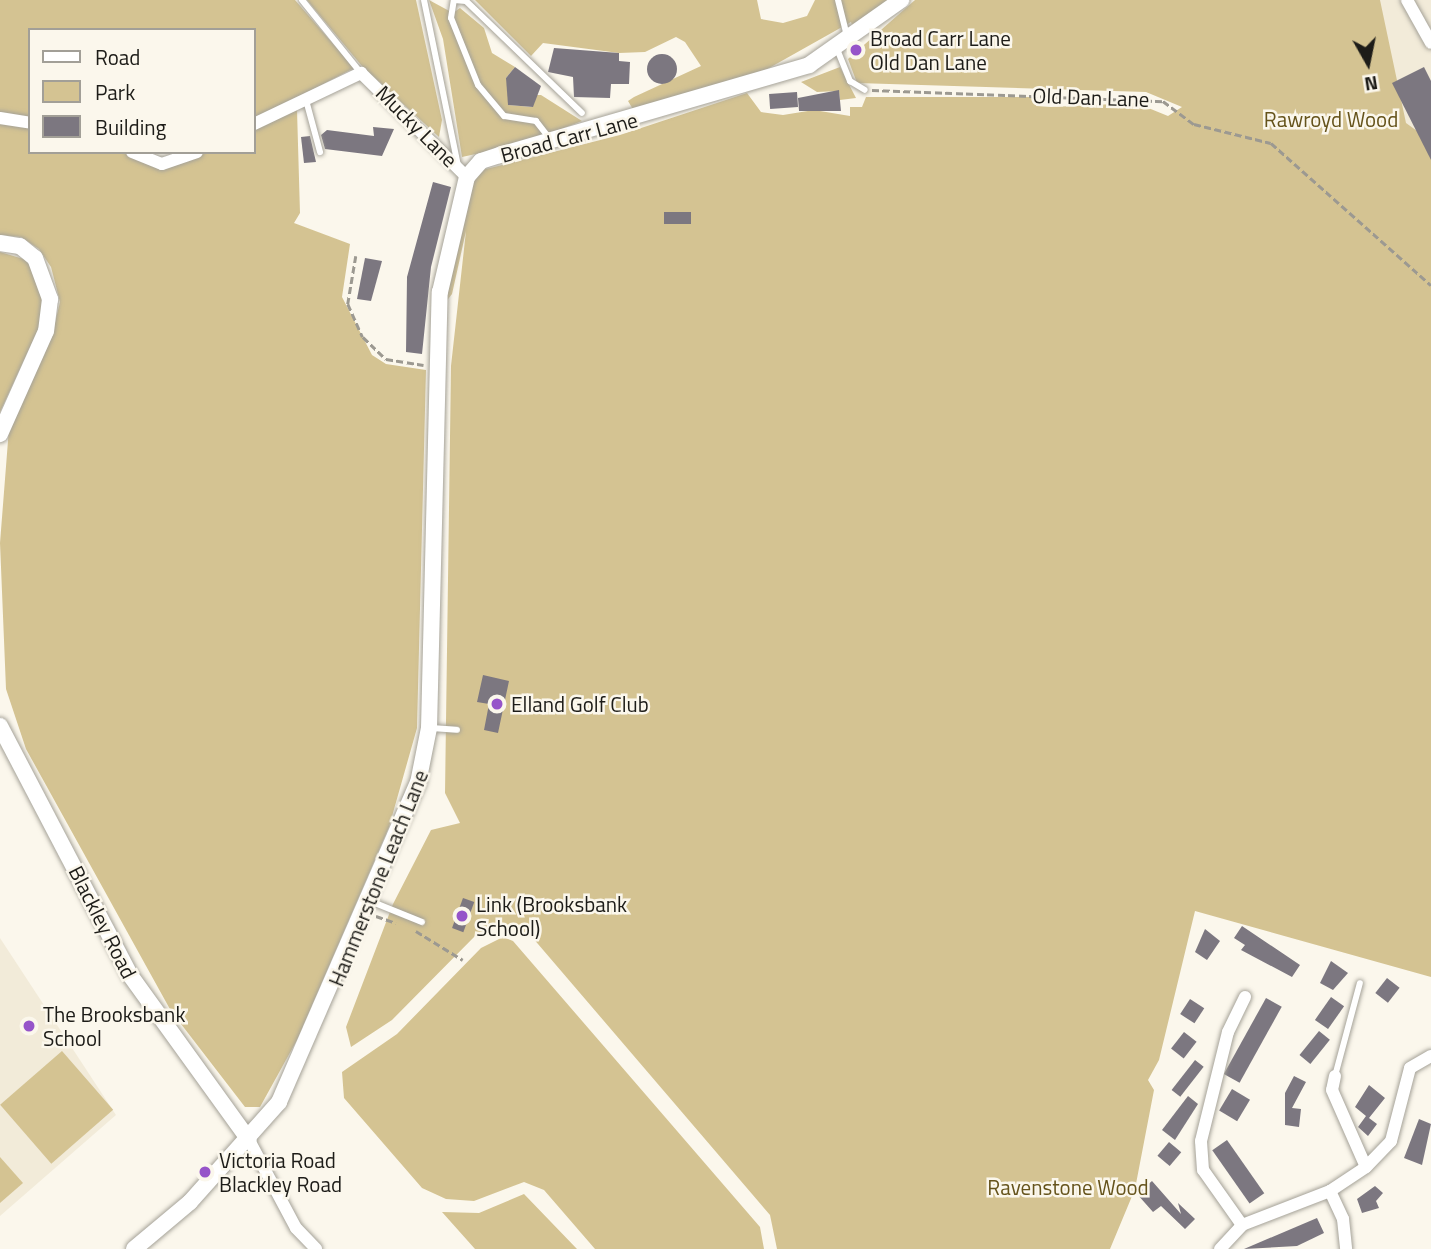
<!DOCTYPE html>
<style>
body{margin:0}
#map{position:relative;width:1431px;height:1249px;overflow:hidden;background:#fbf7ec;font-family:"Titillium Web",sans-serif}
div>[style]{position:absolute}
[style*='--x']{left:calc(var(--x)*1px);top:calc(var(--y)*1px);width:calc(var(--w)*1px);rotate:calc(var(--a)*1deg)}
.built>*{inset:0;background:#f2ebd9}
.green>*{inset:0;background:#d4c392;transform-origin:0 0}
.building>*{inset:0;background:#7c7780;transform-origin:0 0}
.round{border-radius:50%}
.path>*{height:2.5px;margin-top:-1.25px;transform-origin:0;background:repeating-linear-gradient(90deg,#9c9991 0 7px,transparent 0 10.5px)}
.roads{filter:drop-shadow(0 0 2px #a5a298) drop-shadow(0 0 2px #a5a298)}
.service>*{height:6px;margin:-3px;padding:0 3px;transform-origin:3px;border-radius:3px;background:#fff}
.minor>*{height:12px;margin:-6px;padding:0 6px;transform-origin:6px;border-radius:6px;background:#fff}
.tertiary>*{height:16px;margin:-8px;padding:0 8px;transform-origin:8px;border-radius:8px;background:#fff}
.dots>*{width:19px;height:19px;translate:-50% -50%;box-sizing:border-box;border:4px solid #fbf7ec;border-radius:50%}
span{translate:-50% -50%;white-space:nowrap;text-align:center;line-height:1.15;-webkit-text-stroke:5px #fbf7ec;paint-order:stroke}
.poi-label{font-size:21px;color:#1d1c18}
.left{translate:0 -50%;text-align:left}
.street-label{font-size:21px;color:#1d1c18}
.park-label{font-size:21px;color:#65531b}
.legend{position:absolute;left:28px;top:28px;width:228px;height:126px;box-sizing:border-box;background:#fbf7ec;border:2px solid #a29f97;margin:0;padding:9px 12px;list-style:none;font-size:21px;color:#1d1c18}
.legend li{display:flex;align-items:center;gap:14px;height:35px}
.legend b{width:35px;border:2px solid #a29f97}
.north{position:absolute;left:1333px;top:28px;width:70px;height:70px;-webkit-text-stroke:5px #fbf7ec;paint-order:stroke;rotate:171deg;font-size:19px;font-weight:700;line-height:28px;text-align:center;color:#1d1c18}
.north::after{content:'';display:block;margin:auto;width:24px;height:32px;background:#1d1c18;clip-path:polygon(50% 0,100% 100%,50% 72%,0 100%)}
</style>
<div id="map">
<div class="built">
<i style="clip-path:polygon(1360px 0,1431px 0,1431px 162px,1419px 163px)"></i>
<i style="clip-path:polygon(0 938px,116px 1115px,0 1216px)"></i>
</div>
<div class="green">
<i style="clip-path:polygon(0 0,295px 0,354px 68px,254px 120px,254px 30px,30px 30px,30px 120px,0 115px)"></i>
<i style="clip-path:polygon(307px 0,416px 0,442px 120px,439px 137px,361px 65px)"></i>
<i style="clip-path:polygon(429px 0,453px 13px,460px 8px,484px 28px,492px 53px,515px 67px,506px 78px,519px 84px,509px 91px,508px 105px,532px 107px,533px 95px,541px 95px,582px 121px,522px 144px,462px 157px,443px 39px)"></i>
<i style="clip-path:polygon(475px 0,757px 0,761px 19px,783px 23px,807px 16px,815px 0,888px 0,853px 28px,851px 22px,746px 81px,634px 111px,628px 101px,634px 97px,701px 66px,685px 42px,676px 37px,645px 52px,619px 53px,543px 43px,531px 56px)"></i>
<i style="clip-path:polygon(915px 0,1380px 0,1406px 123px,1431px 141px,1431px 977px,1195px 911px,1159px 1060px,1148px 1080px,1154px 1090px,1135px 1189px,1110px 1249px,777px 1249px,770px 1215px,532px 937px,512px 924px,478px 933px,392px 1020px,351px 1047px,346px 1027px,393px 904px,431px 830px,460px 823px,445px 793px,451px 366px,466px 231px,452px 294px,442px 307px,474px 172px,620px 135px,747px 93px,761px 112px,783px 115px,814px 110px,850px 116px,850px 107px,862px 107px,866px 97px,1038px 97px,1036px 106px,1051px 107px,1136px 103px,1168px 116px,1182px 107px,1146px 92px,857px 83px,848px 59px)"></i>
<i style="clip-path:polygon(840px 67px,856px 98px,840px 100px,839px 91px,817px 92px,801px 82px)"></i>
<i style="clip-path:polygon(297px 110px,300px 213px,294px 223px,350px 244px,342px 297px,372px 355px,386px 364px,426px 370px,417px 728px,389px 827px,297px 1040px,260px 1107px,245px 1107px,171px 1011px,26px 749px,6px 689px,0 543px,9px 428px,51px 339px,60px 302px,51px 267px,39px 249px,21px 237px,0 235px,0 121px,30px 125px,30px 152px,126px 152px,159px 167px,203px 152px,254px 152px,254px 127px)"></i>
<i style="clip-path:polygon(0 252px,27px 260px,44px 297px,41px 323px,0 412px)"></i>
<i style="clip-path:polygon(503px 937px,513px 941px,760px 1227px,764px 1249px,595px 1249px,544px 1190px,524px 1182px,474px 1201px,446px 1199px,422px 1188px,344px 1098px,342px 1072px,397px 1034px,481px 948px)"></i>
<i style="left:62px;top:1051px;width:78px;height:82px;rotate:49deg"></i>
<i style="clip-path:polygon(0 1157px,23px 1183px,0 1203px)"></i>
<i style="clip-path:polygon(524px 1194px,577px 1249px,475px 1249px,442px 1212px,479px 1213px)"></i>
</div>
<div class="building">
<i style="clip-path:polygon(554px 48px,619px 53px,619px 61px,630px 62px,629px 84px,611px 84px,610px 98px,574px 97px,573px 77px,548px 72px)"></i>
<i class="round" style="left:647px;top:54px;width:30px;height:30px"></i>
<i style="clip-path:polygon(515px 67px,541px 86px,533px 107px,508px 105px,506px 78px)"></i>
<i style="clip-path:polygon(1424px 67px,1431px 81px,1431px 160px,1392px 83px)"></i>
<i style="clip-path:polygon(839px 90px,841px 111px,799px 111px,798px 98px)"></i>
<i style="left:797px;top:92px;width:15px;height:28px;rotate:86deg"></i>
<i style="clip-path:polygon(373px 127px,394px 129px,382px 156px,325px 149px,321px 135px,327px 130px,374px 136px)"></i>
<i style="clip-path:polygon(310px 136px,316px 162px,304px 163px,301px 137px)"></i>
<i style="clip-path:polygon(433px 182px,451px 187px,431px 267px,422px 354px,406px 352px,407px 277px)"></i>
<i style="left:691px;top:212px;width:12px;height:27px;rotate:90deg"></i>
<i style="clip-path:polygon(365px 258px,382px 261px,371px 301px,357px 299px)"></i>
<i style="clip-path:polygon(483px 675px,509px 681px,498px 733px,484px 730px,489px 704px,477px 702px)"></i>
<i style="left:463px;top:898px;width:12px;height:32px;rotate:20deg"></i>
<i style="clip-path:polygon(1242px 926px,1300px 965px,1292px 977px,1241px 950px,1245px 945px,1234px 938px)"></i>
<i style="clip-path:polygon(1205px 929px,1220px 941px,1207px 960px,1195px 952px)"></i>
<i style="clip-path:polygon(1331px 961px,1348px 973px,1333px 990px,1320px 983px)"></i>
<i style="left:1387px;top:978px;width:16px;height:19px;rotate:38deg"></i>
<i style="left:1331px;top:997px;width:16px;height:28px;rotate:35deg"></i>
<i style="left:1266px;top:998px;width:18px;height:87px;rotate:29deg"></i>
<i style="left:1190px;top:999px;width:17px;height:18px;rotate:33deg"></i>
<i style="left:1319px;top:1031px;width:14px;height:31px;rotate:39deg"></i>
<i style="left:1184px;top:1032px;width:16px;height:21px;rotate:38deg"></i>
<i style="left:1195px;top:1060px;width:11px;height:38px;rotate:38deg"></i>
<i style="clip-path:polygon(1294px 1076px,1306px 1082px,1292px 1108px,1301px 1109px,1299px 1127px,1285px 1125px,1285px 1093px)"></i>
<i style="clip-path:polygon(1369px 1085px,1385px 1098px,1369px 1118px,1377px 1124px,1368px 1136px,1358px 1127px,1366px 1116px,1355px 1107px)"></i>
<i style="left:1232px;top:1089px;width:21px;height:25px;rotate:31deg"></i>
<i style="clip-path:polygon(1188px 1096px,1198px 1104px,1175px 1140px,1162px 1130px)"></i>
<i style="clip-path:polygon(1419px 1119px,1431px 1124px,1422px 1165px,1404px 1158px)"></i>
<i style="left:1227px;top:1140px;width:65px;height:18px;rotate:55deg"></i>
<i style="left:1169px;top:1142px;width:16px;height:18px;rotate:40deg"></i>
<i style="clip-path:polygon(1152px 1181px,1181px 1214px,1178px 1203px,1195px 1219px,1185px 1229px,1161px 1206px,1153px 1212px,1137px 1194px)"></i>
<i style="clip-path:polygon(1375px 1186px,1383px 1193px,1376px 1201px,1379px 1208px,1362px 1213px,1357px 1199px)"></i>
<i style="clip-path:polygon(1317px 1218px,1324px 1233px,1297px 1246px,1244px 1249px)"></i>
</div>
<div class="path">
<i style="--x:872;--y:90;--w:291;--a:2.2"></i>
<i style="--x:1163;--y:101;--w:39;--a:37"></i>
<i style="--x:1194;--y:124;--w:79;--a:13.9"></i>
<i style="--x:1271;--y:143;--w:214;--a:41.6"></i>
<i style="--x:356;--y:256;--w:49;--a:99.5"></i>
<i style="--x:348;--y:304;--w:36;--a:66"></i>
<i style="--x:363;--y:337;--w:32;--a:44"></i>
<i style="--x:386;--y:359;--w:38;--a:9"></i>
<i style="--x:376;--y:916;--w:21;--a:19"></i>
<i style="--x:416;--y:931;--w:55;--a:31.7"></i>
</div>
<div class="roads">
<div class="service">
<i style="--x:302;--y:0;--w:94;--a:51.1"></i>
<i style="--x:424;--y:0;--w:169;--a:78.4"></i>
<i style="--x:838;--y:0;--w:36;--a:76"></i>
<i style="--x:837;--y:49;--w:35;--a:68"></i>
<i style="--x:850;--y:81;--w:17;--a:31"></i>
<i style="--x:306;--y:100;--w:54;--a:74.9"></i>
<i style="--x:550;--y:139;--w:23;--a:-128"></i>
<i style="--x:536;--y:121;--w:32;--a:-171"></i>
<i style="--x:504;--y:116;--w:40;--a:-130"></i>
<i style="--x:478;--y:85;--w:72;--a:-111.9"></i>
<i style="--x:451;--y:18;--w:18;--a:-81"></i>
<i style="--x:454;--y:0;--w:12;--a:5"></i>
<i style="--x:466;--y:1;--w:161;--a:44"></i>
<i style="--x:431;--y:728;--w:26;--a:4"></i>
<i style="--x:370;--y:901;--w:56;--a:22"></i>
<i style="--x:1335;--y:1076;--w:96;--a:-75"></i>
</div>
<div class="minor">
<i style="--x:1407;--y:0;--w:49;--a:60.8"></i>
<i style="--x:0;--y:118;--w:30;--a:9"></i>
<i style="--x:254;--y:124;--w:119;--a:-25.5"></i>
<i style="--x:361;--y:73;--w:148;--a:44.5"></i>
<i style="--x:132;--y:152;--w:32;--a:22"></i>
<i style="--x:162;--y:164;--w:37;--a:-19"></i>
<i style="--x:1335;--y:1076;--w:14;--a:102"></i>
<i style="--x:1332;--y:1090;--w:84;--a:66.2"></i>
<i style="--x:249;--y:1140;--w:100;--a:61.9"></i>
<i style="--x:296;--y:1228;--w:29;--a:46"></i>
<i style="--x:1330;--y:1191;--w:31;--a:65"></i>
<i style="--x:1343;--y:1219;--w:30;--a:84"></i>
<i style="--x:1242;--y:1225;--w:67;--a:-125.3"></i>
<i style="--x:1203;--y:1170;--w:29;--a:-94"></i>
<i style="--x:1201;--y:1141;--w:112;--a:-76.1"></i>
<i style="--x:1228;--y:1032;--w:39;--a:-64"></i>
<i style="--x:1220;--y:1249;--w:33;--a:-47"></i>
<i style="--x:1242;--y:1225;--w:94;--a:-21.1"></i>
<i style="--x:1330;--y:1191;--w:43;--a:-33.7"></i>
<i style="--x:1366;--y:1167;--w:36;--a:-46"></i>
<i style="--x:1391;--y:1141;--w:75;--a:-75.4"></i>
<i style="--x:1410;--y:1068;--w:24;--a:-30"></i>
</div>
<div class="tertiary">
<i style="--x:0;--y:243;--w:20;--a:9"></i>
<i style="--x:20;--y:246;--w:19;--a:39"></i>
<i style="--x:35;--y:258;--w:44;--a:69.9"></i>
<i style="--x:50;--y:299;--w:32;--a:97"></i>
<i style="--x:46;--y:331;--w:113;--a:114.1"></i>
<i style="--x:0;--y:726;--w:281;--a:62.4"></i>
<i style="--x:130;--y:975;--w:203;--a:54.2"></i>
<i style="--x:134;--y:1249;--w:73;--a:-40"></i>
<i style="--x:190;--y:1202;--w:134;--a:-48.3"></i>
<i style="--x:279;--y:1102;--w:348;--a:-66.5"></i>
<i style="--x:418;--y:783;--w:56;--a:-78.7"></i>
<i style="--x:429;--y:728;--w:436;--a:-88.6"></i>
<i style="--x:440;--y:292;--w:118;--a:-76.8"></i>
<i style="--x:467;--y:177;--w:21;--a:-49"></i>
<i style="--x:481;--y:161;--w:20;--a:-18"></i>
<i style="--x:500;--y:155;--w:322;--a:-16.2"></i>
<i style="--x:809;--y:65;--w:113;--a:-35.2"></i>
</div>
</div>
<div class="dots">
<i style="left:856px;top:50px;background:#9654c9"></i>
<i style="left:497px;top:704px;background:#9654c9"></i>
<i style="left:462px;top:916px;background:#9654c9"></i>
<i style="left:29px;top:1026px;background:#9654c9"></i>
<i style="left:205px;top:1172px;background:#9654c9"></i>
</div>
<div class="poi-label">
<span class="left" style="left:870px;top:50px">Broad Carr Lane<br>Old Dan Lane</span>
<span class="left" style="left:511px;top:704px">Elland Golf Club</span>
<span class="left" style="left:476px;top:916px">Link (Brooksbank<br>School)</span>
<span class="left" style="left:43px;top:1026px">The Brooksbank<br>School</span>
<span class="left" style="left:219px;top:1172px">Victoria Road<br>Blackley Road</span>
</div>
<div class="street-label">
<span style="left:1091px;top:97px;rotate:2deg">Old Dan Lane</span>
<span style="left:417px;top:126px;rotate:45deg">Mucky Lane</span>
<span style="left:569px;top:137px;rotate:-15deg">Broad Carr Lane</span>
<span style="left:378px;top:878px;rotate:-68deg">Hammerstone Leach Lane</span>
<span style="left:103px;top:922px;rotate:63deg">Blackley Road</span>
</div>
<div class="park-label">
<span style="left:1331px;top:119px">Rawroyd Wood</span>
<span style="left:1068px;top:1187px">Ravenstone Wood</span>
</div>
<ul class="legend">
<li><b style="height:9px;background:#fff"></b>Road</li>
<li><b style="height:19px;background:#d4c392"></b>Park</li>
<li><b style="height:19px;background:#7c7780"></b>Building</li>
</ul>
<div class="north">N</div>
</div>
